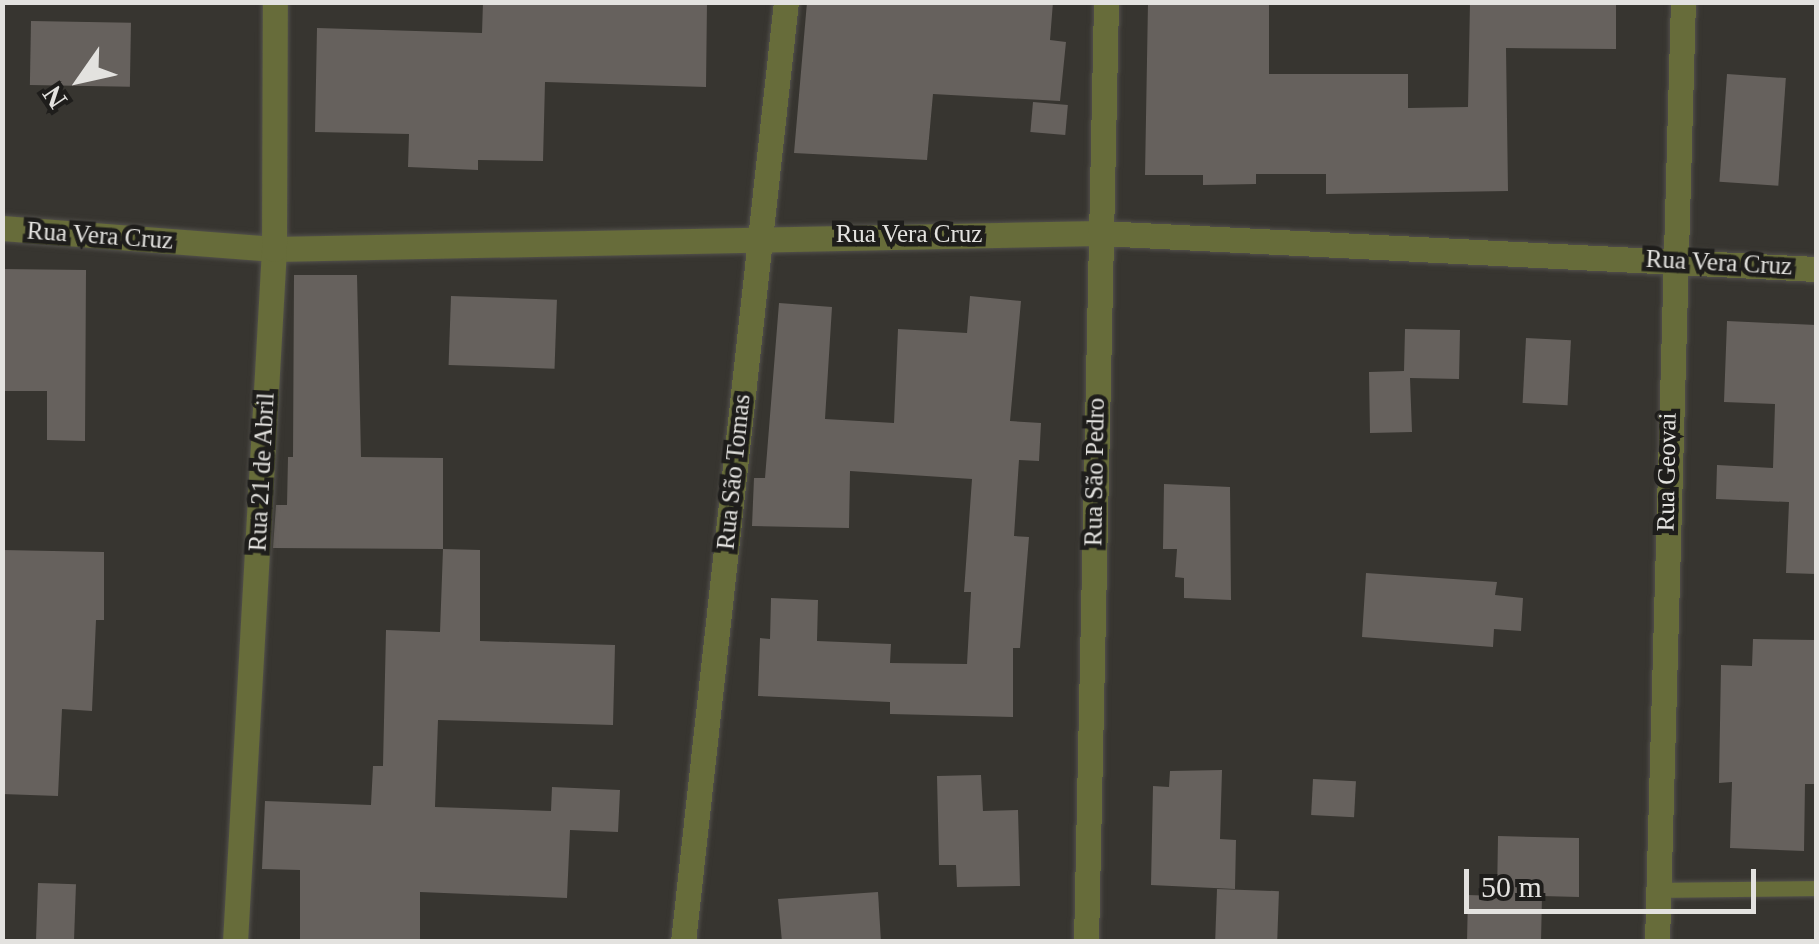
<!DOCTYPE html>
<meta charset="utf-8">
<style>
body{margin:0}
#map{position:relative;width:1819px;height:944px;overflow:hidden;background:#373530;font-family:"Times New Roman",serif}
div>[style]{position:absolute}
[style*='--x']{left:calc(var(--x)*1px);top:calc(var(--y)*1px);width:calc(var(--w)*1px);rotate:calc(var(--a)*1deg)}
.building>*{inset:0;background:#66615d;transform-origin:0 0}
.roads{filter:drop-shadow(0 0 2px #53514c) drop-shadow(0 0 2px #53514c)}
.lane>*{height:15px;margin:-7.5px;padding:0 7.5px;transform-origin:7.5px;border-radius:7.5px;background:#676c3a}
.street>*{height:25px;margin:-12.5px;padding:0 12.5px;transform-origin:12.5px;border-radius:12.5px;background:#676c3a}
span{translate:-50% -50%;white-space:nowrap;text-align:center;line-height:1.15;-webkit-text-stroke:9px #1e1d1b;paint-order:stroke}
.street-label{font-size:25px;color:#e3e2df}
.frame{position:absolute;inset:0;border:5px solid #e3e2df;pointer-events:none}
.north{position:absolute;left:30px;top:30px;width:100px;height:100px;-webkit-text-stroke:8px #1e1d1b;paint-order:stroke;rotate:236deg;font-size:28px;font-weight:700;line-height:40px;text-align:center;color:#e3e2df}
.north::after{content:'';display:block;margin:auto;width:35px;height:45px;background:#e3e2df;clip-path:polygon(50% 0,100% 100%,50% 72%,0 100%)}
.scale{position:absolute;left:1464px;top:869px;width:292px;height:45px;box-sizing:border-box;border:5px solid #e3e2df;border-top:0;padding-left:12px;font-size:30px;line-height:35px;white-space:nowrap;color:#e3e2df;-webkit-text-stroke:8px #1e1d1b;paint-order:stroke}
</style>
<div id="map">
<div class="building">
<i style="clip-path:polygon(483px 2px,707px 2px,706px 87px,545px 82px,543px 161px,478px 160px,478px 170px,408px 167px,409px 134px,315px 132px,317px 28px,482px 33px)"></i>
<i style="clip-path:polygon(807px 2px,1053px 2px,1050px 40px,1066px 42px,1060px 101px,933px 94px,927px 160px,794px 153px)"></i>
<i style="clip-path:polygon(1148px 2px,1269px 2px,1269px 74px,1408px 74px,1408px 108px,1468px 107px,1470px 2px,1616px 2px,1616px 49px,1506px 48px,1508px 191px,1326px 194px,1326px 174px,1256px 174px,1256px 184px,1203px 185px,1203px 175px,1145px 175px)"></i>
<i style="left:31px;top:21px;width:100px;height:64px;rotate:1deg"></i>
<i style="left:1727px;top:74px;width:59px;height:108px;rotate:4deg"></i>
<i style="left:1033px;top:102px;width:35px;height:30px;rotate:5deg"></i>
<i style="clip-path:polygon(2px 269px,86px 270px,85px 441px,47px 440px,47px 391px,2px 391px)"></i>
<i style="clip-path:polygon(294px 275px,357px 275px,361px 457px,443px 458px,443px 549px,273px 548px,276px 505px,287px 505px,288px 457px,293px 457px)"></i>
<i style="left:451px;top:296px;width:106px;height:69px;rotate:2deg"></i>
<i style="clip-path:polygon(970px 296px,1021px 301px,1010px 421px,1041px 423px,1039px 461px,1019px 460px,1014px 536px,1029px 537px,1020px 648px,1013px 648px,1013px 717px,890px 714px,890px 702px,758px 696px,760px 638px,770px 639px,771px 598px,818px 600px,817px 641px,891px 644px,890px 663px,967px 664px,971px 592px,964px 592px,972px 479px,850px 471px,849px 528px,752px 526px,754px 478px,765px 478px,779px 303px,832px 307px,825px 419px,894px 423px,898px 329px,967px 333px)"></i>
<i style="clip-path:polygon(1727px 321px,1816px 325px,1816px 574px,1786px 573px,1789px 502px,1716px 499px,1717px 465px,1773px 468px,1775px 404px,1724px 402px)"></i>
<i style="clip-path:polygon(1405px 329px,1460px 330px,1459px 379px,1410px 378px,1412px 432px,1370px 433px,1369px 372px,1404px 371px)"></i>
<i style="left:1526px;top:338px;width:45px;height:65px;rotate:3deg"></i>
<i style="clip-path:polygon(1164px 484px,1230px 487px,1231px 600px,1184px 598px,1184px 578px,1175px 577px,1177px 549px,1163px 549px)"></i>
<i style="clip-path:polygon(443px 549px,480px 550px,480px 641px,615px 645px,613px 725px,438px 720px,435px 807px,551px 811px,552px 787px,620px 790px,618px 832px,570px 830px,567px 898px,420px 892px,420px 942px,300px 942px,300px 870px,262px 869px,265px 801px,371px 805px,373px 766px,383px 766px,386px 630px,440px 632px)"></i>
<i style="clip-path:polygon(2px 550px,104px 552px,104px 620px,96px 620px,92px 711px,62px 709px,58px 796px,2px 794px)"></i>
<i style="clip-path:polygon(1366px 573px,1497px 582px,1495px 595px,1523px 598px,1521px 631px,1494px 629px,1493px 647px,1362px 637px)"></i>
<i style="clip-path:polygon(1753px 639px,1816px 640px,1816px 784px,1805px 784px,1804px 851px,1730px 848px,1732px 782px,1719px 783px,1721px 665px,1752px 666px)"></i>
<i style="clip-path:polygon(1222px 770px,1220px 839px,1236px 840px,1235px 889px,1151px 885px,1153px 786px,1169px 787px,1170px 771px)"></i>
<i style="clip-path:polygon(981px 775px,983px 811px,1018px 810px,1020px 886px,957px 887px,956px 865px,939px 865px,937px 776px)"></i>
<i style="left:1313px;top:779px;width:43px;height:36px;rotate:3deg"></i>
<i style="clip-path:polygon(1498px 836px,1579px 838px,1579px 897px,1542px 896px,1541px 942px,1467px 942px,1468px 895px,1497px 896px)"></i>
<i style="left:38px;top:883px;width:38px;height:59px;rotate:2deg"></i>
<i style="left:1217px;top:889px;width:62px;height:53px;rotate:2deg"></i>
<i style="clip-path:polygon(878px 892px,881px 942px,782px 942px,778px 899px)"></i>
</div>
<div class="roads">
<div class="lane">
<i style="--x:1659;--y:890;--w:157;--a:-0.7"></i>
</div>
<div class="street">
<i style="--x:2;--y:228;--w:273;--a:4.4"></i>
<i style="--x:274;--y:249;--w:826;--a:-1.11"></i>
<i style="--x:1100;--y:233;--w:717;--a:2.88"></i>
<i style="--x:235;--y:942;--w:694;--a:-86.78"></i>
<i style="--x:274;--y:249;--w:247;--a:-89.8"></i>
<i style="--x:683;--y:942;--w:946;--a:-83.75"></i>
<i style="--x:1086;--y:942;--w:940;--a:-88.78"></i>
<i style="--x:1657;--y:942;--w:940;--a:-88.42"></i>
</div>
</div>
<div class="street-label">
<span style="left:909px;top:234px">Rua Vera Cruz</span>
<span style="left:100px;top:236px;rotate:4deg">Rua Vera Cruz</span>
<span style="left:1719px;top:263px;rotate:3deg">Rua Vera Cruz</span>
<span style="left:262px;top:472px;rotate:-87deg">Rua 21 de Abril</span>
<span style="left:734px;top:472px;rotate:-84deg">Rua São Tomas</span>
<span style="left:1095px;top:472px;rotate:-89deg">Rua São Pedro</span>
<span style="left:1667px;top:472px;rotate:-89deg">Rua Geovai</span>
</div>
<div class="frame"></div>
<div class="north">N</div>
<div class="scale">50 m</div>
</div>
